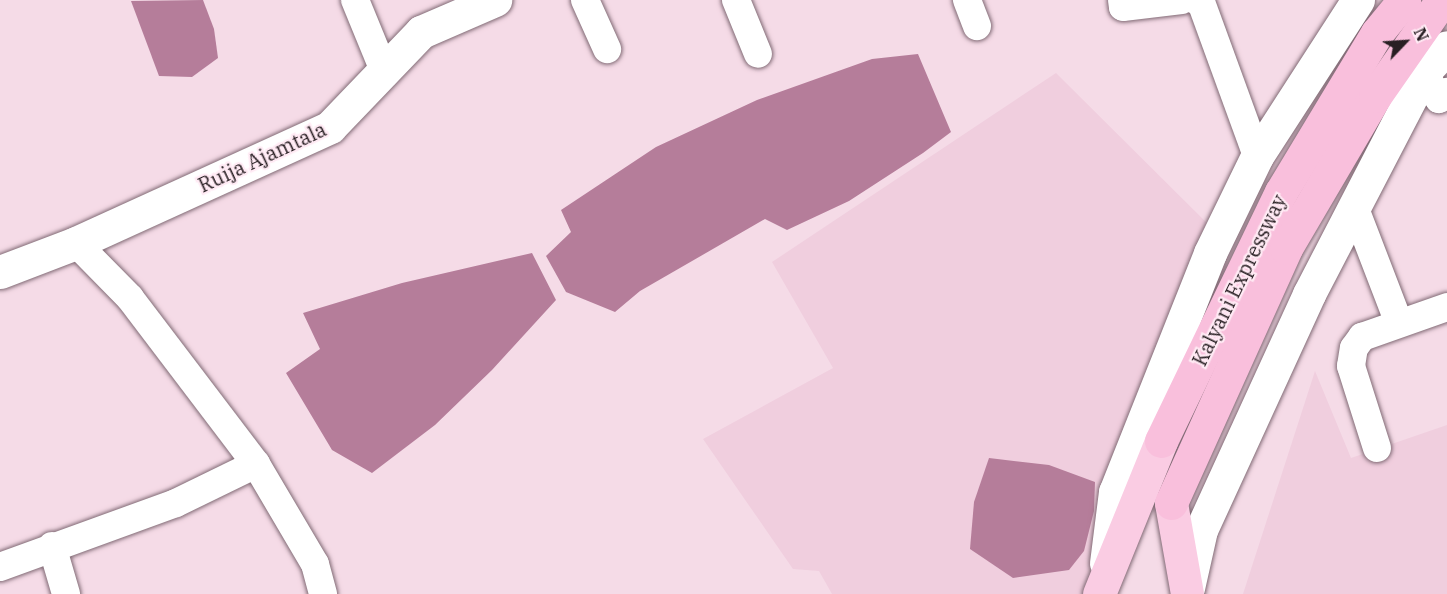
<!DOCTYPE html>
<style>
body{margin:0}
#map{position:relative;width:1447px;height:594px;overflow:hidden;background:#f5dbe7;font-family:"IBM Plex Serif",serif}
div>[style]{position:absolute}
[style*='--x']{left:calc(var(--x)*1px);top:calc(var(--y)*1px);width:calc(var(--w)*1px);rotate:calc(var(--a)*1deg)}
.built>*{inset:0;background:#f0cede}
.water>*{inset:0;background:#b57d9a}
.roads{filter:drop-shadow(0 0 2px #816a75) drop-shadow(0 0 2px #816a75)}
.minor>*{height:28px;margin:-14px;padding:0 14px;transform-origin:14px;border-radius:14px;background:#fff}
.tertiary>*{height:33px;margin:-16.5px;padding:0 16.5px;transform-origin:16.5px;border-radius:16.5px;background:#fff}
.trunk>*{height:33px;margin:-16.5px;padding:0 16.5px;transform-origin:16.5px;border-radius:16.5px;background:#facce3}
.motorway>*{height:33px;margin:-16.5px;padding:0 16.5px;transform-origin:16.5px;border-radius:16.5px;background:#f9bfdc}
span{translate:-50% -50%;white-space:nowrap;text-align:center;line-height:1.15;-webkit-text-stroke:4.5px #ffeaf4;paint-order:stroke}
.street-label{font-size:20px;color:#281f23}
.north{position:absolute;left:1375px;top:12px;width:60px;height:60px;-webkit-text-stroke:4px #ffeaf4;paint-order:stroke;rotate:65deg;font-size:16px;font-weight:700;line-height:24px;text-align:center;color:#281f23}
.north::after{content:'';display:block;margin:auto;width:21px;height:27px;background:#281f23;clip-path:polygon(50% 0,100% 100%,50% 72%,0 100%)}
</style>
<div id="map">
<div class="built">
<i style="clip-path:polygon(1056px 73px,1226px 242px,1100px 594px,832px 594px,819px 571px,793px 569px,703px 439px,833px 368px,772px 262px)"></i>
<i style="clip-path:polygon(1315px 371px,1351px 458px,1447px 425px,1447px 594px,1243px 594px)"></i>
</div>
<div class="water">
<i style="clip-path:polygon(203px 0,214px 29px,218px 58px,192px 77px,159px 76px,131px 1px)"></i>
<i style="clip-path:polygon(918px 54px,951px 132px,923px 153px,849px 201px,787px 230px,765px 219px,640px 291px,615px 312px,566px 292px,546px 256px,571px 232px,561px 210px,656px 147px,757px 100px,872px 59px)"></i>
<i style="clip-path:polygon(532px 253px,556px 300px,492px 370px,435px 425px,372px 473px,332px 450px,286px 373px,320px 349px,303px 313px,402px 283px)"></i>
<i style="clip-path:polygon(989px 458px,1049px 465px,1095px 482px,1094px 511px,1084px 551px,1069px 570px,1013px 578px,970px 549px,974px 502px)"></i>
</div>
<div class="roads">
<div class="minor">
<i style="--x:355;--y:0;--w:79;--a:67.7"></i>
<i style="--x:585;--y:0;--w:54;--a:65.8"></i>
<i style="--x:736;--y:0;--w:58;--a:67.8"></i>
<i style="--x:967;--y:0;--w:28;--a:69"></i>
<i style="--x:1122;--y:0;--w:7;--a:82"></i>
<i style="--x:1123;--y:7;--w:59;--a:-6.8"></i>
<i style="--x:1195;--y:0;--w:6;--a:18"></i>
<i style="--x:1201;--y:2;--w:164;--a:70"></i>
<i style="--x:1424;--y:72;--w:31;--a:61"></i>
<i style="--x:1439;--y:99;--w:11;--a:-41"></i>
<i style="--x:1354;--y:206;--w:125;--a:69"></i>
<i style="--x:76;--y:243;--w:77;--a:45.5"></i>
<i style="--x:130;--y:298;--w:208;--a:52.8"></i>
<i style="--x:256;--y:464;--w:116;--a:59.5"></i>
<i style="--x:315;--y:564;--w:31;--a:75"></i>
<i style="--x:1377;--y:448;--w:86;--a:-107.6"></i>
<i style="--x:1351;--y:366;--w:18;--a:-81"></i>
<i style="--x:1354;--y:348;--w:14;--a:-54"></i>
<i style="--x:1362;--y:337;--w:90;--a:-19.4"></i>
<i style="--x:52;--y:546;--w:50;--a:73.7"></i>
<i style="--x:0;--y:567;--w:187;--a:-20"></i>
<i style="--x:176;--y:503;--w:89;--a:-26"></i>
</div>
<div class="tertiary">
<i style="--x:0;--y:272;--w:81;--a:-20.9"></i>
<i style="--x:76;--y:243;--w:279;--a:-24.5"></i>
<i style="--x:330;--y:127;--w:132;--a:-46.2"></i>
<i style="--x:421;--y:32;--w:81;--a:-23.4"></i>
<i style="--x:1106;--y:563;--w:72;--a:-82.8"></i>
<i style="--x:1115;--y:492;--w:257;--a:-68.3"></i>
<i style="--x:1210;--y:253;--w:108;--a:-64.1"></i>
<i style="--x:1257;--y:156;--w:186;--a:-57.1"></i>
<i style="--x:1188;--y:588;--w:59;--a:-77.4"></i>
<i style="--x:1201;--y:530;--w:260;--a:-65.4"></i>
<i style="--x:1309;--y:294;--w:250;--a:-62.6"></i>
<i style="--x:1424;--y:72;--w:34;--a:-47"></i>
</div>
<div class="trunk">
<i style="--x:1171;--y:503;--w:92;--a:80"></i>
<i style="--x:1099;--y:594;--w:165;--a:-67.9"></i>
</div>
<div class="motorway">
<i style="--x:1161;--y:441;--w:276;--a:-64.3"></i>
<i style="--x:1281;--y:192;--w:186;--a:-58.9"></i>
<i style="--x:1377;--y:33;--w:43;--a:-50.7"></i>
<i style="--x:1171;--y:503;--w:280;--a:-65.7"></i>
<i style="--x:1286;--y:248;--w:176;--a:-59.6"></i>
<i style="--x:1375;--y:96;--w:117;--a:-55.1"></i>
</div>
</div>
<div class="street-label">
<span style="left:262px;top:157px;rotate:-25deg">Ruija Ajamtala</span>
<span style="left:1239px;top:280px;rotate:-64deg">Kalyani Expressway</span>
</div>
<div class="north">N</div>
</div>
